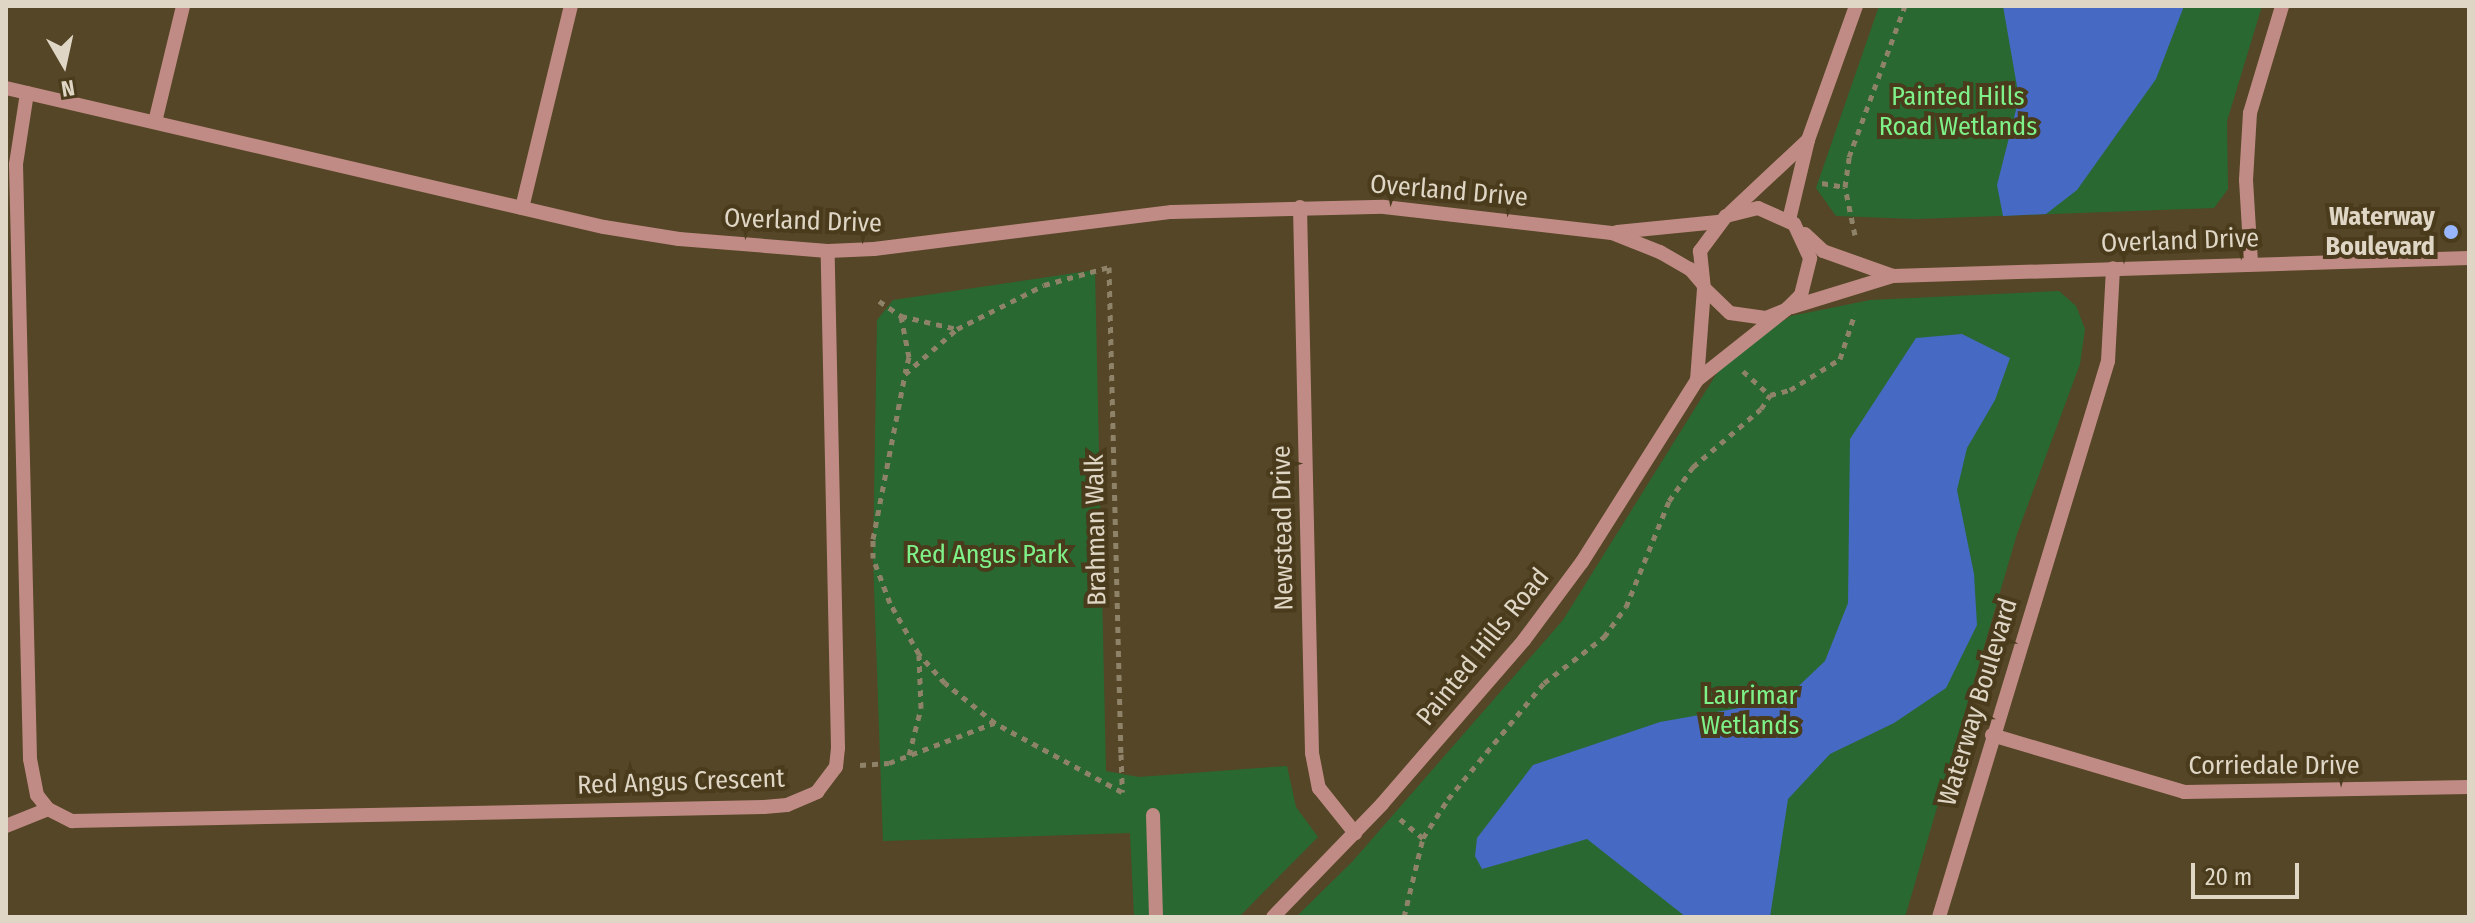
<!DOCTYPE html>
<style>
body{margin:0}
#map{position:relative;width:2475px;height:923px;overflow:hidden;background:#544626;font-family:"Fira Sans Condensed",sans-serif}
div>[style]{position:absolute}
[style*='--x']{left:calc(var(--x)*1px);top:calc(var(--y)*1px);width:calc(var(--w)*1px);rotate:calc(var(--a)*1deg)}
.green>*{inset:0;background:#296931}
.water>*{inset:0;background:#4669c3}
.path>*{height:5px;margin-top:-2.5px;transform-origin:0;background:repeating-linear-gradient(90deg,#8e8268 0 6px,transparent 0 12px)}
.minor>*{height:14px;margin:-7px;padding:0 7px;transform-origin:7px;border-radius:7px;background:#c08b85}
.dots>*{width:22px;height:22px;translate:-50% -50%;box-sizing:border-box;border:4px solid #493b1b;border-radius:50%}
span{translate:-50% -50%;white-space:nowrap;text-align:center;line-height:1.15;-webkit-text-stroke:8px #493b1b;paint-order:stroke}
.park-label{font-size:26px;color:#7ff189}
.street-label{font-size:26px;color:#dfd6c5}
.poi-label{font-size:26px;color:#dfd6c5;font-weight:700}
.right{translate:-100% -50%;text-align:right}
.frame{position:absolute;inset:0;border:8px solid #dfd6c5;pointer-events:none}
.north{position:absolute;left:24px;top:24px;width:80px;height:80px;-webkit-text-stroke:6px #493b1b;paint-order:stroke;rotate:171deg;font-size:22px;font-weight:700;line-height:32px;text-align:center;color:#dfd6c5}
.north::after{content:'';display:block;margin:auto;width:28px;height:36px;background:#dfd6c5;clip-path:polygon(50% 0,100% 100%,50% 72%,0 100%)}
.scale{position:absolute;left:2191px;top:863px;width:108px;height:36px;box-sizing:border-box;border:4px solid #dfd6c5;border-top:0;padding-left:10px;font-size:24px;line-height:28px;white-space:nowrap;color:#dfd6c5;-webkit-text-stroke:6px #493b1b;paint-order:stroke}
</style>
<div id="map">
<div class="green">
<i style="clip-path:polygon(1879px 6px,2262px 6px,2227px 121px,2228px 189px,2214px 208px,1916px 219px,1836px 216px,1816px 188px)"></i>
<i style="clip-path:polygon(1095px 270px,1106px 771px,1139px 777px,1287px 766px,1296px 807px,1318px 837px,1239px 917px,1134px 917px,1130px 833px,883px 841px,873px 558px,877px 320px,893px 300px)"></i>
<i style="clip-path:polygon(2059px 291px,2076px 306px,2085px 329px,2080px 364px,2017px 534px,1905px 917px,1296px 917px,1352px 862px,1563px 620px,1727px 357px,1791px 316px,1870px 300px)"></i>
</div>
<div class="water">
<i style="clip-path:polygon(2003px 6px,2184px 6px,2156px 79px,2077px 190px,2046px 214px,2003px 216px,1997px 185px,2019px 98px)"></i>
<i style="clip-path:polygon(1962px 334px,2010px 358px,1995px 400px,1967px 448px,1957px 490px,1974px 574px,1977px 625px,1946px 688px,1894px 723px,1830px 754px,1788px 799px,1770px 917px,1686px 917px,1587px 839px,1482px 869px,1475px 856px,1477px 838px,1533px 765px,1660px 722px,1784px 700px,1825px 661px,1848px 603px,1850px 439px,1916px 338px)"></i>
</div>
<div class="path">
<i style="--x:1822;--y:183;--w:23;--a:10"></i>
<i style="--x:1855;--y:235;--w:49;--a:-101.8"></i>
<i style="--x:1845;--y:187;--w:30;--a:-82"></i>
<i style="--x:1849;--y:157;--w:161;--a:-69.7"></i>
<i style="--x:1109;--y:267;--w:487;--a:88.6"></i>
<i style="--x:1121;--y:754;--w:38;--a:88"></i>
<i style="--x:1122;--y:792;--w:145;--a:-151.5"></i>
<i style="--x:995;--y:723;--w:64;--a:-141.3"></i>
<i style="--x:945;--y:683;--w:39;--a:-132"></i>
<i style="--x:919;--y:654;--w:59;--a:-119.6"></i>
<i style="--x:890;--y:603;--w:48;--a:-110.7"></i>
<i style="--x:873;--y:558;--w:19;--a:-90"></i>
<i style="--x:873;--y:539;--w:168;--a:-79"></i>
<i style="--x:905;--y:374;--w:69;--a:-40.9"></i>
<i style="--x:957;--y:329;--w:97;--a:-26.8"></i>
<i style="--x:1044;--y:285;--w:67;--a:-15.5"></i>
<i style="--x:879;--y:301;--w:27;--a:34"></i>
<i style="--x:901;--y:316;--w:42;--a:79"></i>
<i style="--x:909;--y:357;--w:16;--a:104"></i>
<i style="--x:901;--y:316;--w:57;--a:13.1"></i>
<i style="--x:1743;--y:371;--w:36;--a:42"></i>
<i style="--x:909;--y:755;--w:49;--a:-75.7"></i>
<i style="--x:921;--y:708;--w:53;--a:-92.2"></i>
<i style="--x:860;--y:765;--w:29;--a:-4"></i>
<i style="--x:889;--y:763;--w:112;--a:-20.9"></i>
<i style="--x:1400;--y:819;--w:30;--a:40"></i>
<i style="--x:1404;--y:917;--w:81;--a:-76.5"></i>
<i style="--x:1423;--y:838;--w:46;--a:-57.3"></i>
<i style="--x:1448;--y:799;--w:151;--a:-50.4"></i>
<i style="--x:1544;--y:683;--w:76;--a:-37.5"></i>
<i style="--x:1604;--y:637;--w:37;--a:-54"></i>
<i style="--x:1626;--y:607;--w:114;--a:-67.9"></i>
<i style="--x:1669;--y:501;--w:42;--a:-54.8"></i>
<i style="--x:1693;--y:467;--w:89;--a:-40.5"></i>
<i style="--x:1761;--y:409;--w:17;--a:-57"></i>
<i style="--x:1770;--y:395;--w:21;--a:-14"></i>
<i style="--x:1790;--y:390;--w:59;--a:-31.8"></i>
<i style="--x:1840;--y:359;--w:48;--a:-71.9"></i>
</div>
<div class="minor">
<i style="--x:6;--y:88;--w:614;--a:13.09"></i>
<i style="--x:604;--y:227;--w:76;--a:9.1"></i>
<i style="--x:679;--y:239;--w:149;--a:4.6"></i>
<i style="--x:828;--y:251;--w:46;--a:-2.5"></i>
<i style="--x:874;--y:249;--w:300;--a:-7.1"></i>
<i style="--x:1172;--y:212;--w:212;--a:-1.4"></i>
<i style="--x:1384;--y:207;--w:229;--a:6.5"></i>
<i style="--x:1612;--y:233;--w:52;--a:21.6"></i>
<i style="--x:1660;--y:252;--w:34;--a:30"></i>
<i style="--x:1690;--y:269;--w:20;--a:49"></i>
<i style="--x:27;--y:93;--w:72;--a:98.8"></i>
<i style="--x:16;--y:164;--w:595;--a:88.65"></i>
<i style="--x:30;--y:759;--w:37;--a:79"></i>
<i style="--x:37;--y:795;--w:18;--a:52"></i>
<i style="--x:48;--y:809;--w:27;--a:27"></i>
<i style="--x:72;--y:821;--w:692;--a:-1.16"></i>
<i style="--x:764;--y:807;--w:23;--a:-5"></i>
<i style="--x:787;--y:805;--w:33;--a:-23"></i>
<i style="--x:817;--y:792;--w:31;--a:-53"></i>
<i style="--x:836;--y:767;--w:19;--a:-84"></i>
<i style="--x:838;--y:748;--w:497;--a:-91.2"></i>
<i style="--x:155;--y:122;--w:119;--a:-76.4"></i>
<i style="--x:1300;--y:207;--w:546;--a:88.74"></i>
<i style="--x:1312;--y:753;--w:36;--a:79"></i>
<i style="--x:1319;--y:788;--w:58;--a:51.3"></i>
<i style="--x:522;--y:208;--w:208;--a:-76.4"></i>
<i style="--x:1730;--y:213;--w:107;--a:-43.1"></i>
<i style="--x:1789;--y:220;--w:82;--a:-76.6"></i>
<i style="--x:1808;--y:140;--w:142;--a:-70.3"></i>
<i style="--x:1617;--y:232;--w:101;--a:-5.7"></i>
<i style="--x:1805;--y:234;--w:25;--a:43"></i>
<i style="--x:1823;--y:251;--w:74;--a:19.7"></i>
<i style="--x:2251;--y:262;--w:82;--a:-93.5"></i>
<i style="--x:2246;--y:180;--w:67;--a:-86.6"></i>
<i style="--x:2250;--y:113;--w:112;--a:-73.3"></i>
<i style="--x:1792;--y:307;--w:106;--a:-17.1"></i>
<i style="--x:1893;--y:276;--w:576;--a:-1.79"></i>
<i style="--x:1697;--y:380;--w:92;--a:-85.6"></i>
<i style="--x:1992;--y:735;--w:200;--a:16.5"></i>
<i style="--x:2184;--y:792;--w:285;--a:-1"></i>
<i style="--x:1153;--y:815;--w:102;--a:88.3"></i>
<i style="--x:6;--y:826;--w:45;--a:-22"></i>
<i style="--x:1273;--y:917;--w:157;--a:-46"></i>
<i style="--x:1382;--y:804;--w:217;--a:-49.1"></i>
<i style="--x:1524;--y:640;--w:97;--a:-53.4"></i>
<i style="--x:1582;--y:562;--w:215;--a:-57.7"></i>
<i style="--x:1697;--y:380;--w:116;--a:-38.4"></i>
<i style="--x:1788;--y:308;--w:18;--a:-45"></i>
<i style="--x:1801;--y:295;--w:38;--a:-76"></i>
<i style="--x:1810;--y:258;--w:38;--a:-115"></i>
<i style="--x:1794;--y:224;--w:39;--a:-156"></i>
<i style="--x:1758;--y:208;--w:33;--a:166"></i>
<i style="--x:1726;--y:216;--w:44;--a:126.6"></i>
<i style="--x:1700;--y:251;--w:37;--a:84"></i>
<i style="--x:1704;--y:288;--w:36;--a:44"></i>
<i style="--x:1730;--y:313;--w:36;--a:8"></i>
<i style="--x:1766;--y:318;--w:18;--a:-22"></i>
<i style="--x:1939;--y:917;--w:581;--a:-73.09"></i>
<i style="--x:2108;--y:361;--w:93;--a:-86.9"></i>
</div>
<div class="dots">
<i style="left:2451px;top:232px;background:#97b6fd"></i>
</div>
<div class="park-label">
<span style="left:1958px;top:112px">Painted Hills<br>Road Wetlands</span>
<span style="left:987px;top:555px">Red Angus Park</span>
<span style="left:1750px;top:711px">Laurimar<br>Wetlands</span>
</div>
<div class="street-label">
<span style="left:1449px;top:191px;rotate:5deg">Overland Drive</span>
<span style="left:803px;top:221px;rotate:2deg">Overland Drive</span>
<span style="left:2180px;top:241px;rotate:-2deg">Overland Drive</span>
<span style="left:1283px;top:528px;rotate:-91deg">Newstead Drive</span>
<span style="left:1096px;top:530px;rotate:-91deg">Brahman Walk</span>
<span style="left:1483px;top:647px;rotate:-51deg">Painted Hills Road</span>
<span style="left:1978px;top:702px;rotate:-73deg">Waterway Boulevard</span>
<span style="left:2274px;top:766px">Corriedale Drive</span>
<span style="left:681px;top:782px;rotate:-2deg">Red Angus Crescent</span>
</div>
<div class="poi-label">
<span class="right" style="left:2435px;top:232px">Waterway<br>Boulevard</span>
</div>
<div class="frame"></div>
<div class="north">N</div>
<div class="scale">20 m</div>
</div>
